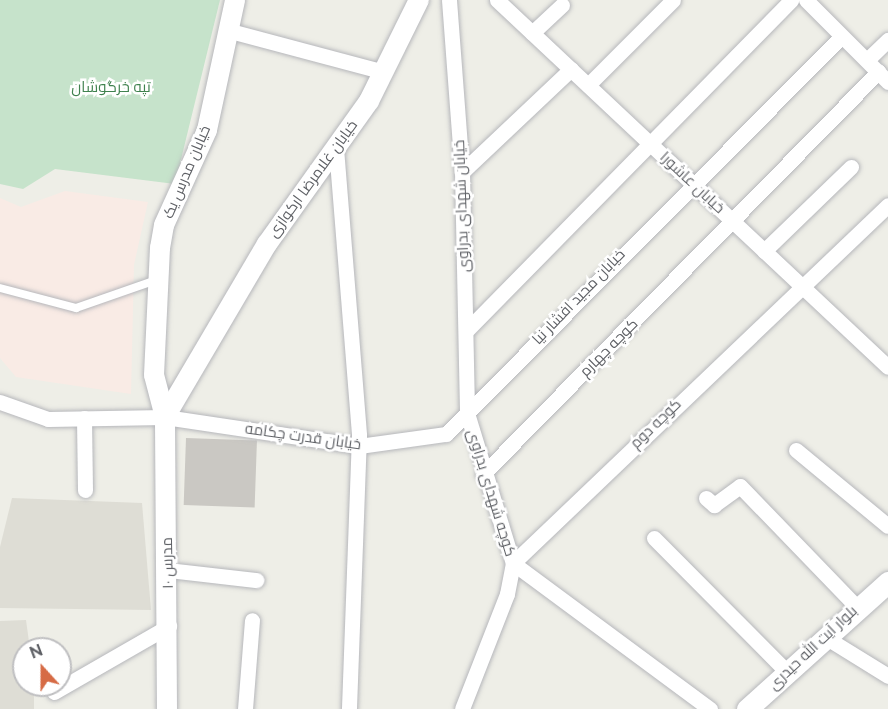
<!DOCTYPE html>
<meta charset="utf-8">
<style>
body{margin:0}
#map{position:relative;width:888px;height:709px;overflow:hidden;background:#eeeee7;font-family:Raleway,Cairo,sans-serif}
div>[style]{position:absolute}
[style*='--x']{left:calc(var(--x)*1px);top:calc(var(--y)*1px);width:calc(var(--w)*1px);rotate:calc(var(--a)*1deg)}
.education>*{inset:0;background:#deddd5}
.medical>*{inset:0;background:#f9ebe5}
.green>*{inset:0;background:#c6e3cb}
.building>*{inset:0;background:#cac8c3;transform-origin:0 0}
.roads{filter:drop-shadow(0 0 2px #b6b7bb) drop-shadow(0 0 2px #b6b7bb)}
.service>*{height:8px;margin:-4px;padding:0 4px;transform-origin:4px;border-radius:4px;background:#fff}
.minor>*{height:15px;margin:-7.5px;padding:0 7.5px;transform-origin:7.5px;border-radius:7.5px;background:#fff}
.tertiary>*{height:20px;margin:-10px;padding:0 10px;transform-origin:10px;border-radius:10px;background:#fff}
.secondary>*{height:21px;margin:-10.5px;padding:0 10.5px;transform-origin:10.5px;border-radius:10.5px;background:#fff}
span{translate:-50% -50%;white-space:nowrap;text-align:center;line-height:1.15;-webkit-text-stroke:5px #fff;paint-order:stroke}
.park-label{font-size:15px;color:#40824f}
.street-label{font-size:15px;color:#5e6065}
.north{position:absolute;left:12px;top:637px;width:60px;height:60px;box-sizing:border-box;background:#fff;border:2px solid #bfbfc1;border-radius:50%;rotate:339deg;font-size:16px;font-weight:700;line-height:24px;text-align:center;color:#5e6065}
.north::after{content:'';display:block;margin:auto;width:21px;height:27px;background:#d66b45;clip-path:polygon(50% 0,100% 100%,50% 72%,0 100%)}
</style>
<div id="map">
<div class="education">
<i style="clip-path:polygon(12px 498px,142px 503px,151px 610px,0 608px,0 547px)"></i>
<i style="clip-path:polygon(26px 620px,30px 649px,24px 649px,24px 685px,34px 685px,34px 709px,0 709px,0 621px)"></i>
</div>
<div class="medical">
<i style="clip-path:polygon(65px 191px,148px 202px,134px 265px,131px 394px,16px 377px,0 358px,0 198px,21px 207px)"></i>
</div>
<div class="green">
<i style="clip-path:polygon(0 0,220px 0,175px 184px,55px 169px,23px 189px,0 184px)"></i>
</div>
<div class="building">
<i style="left:186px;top:438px;width:71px;height:67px;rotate:2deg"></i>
</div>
<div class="roads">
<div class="service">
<i style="--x:0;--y:288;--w:79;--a:14.7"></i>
<i style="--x:76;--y:308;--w:85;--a:-19.3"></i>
</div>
<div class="minor">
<i style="--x:449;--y:0;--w:172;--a:85.7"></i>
<i style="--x:462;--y:172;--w:241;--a:88.8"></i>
<i style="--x:467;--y:413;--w:157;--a:73"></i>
<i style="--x:513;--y:563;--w:32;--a:101"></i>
<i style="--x:507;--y:594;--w:123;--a:111.4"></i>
<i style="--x:497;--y:0;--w:536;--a:43.19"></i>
<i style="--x:806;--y:0;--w:116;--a:45"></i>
<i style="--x:230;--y:31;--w:159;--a:14.9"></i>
<i style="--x:532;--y:33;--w:41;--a:-43"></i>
<i style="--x:867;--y:60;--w:29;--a:-44"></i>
<i style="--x:588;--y:85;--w:120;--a:-45"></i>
<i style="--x:336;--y:148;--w:288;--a:85.4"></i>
<i style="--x:359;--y:435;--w:274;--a:92.1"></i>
<i style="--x:462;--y:172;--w:150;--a:-43.4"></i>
<i style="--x:764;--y:251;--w:121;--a:-44"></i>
<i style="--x:466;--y:331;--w:464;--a:-45.5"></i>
<i style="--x:0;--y:402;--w:51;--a:19.5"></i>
<i style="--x:48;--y:419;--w:117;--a:-1"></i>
<i style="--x:165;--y:417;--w:196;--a:8.5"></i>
<i style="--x:359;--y:446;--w:88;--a:-7.9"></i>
<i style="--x:446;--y:434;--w:560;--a:-45.14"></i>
<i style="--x:84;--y:418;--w:72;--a:89.2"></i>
<i style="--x:796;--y:450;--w:119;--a:39.6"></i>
<i style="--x:483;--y:474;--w:564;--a:-45.5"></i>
<i style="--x:706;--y:498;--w:11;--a:41"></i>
<i style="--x:714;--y:505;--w:32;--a:-36"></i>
<i style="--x:740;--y:486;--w:168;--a:46"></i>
<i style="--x:654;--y:538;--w:189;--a:45.2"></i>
<i style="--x:168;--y:570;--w:89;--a:6.5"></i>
<i style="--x:825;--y:637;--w:74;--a:31.8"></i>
<i style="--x:54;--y:692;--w:133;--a:-29.9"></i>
<i style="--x:245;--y:709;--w:89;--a:-85.5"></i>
<i style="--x:710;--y:709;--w:245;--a:-143.5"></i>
<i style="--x:513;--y:563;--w:518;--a:-43.67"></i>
</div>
<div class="tertiary">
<i style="--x:165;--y:417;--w:201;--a:-59.5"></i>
<i style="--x:267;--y:244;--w:176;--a:-54.5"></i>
<i style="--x:369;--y:101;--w:113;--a:-63.7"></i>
<i style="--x:167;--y:709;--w:292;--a:-90.4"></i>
<i style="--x:165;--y:417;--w:43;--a:-104.7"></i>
<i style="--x:154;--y:375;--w:127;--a:-87.3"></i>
<i style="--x:160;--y:248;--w:23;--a:-80"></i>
<i style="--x:164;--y:225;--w:104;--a:-65.6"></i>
<i style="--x:207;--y:130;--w:133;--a:-77.8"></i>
</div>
<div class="secondary">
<i style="--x:747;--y:709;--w:190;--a:-42"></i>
</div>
</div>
<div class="park-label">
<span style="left:111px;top:88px">تپه خرگوشان</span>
</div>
<div class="street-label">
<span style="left:187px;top:172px;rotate:-67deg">خیابان مدرس یک</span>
<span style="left:313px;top:179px;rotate:-54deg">خیابان غلامرضا ارکوازی</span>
<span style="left:692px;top:183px;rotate:43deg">خیابان عاشورا</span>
<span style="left:462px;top:206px;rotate:-92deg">خیابان شهدای بدراوی</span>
<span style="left:579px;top:297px;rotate:-46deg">خیابان مجید افشار نیا</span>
<span style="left:609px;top:348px;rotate:-45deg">کوچه چهارم</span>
<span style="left:656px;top:424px;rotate:-44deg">کوچه دوم</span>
<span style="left:303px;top:437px;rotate:8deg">خیابان قدرت چکامه</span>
<span style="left:491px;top:493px;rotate:73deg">کوچه شهدای بدراوی</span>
<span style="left:168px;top:563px;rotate:-91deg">مدرس ۱۰</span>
<span style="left:813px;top:648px;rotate:-43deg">بلوار آیت الله حیدری</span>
</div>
<div class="north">N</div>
</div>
